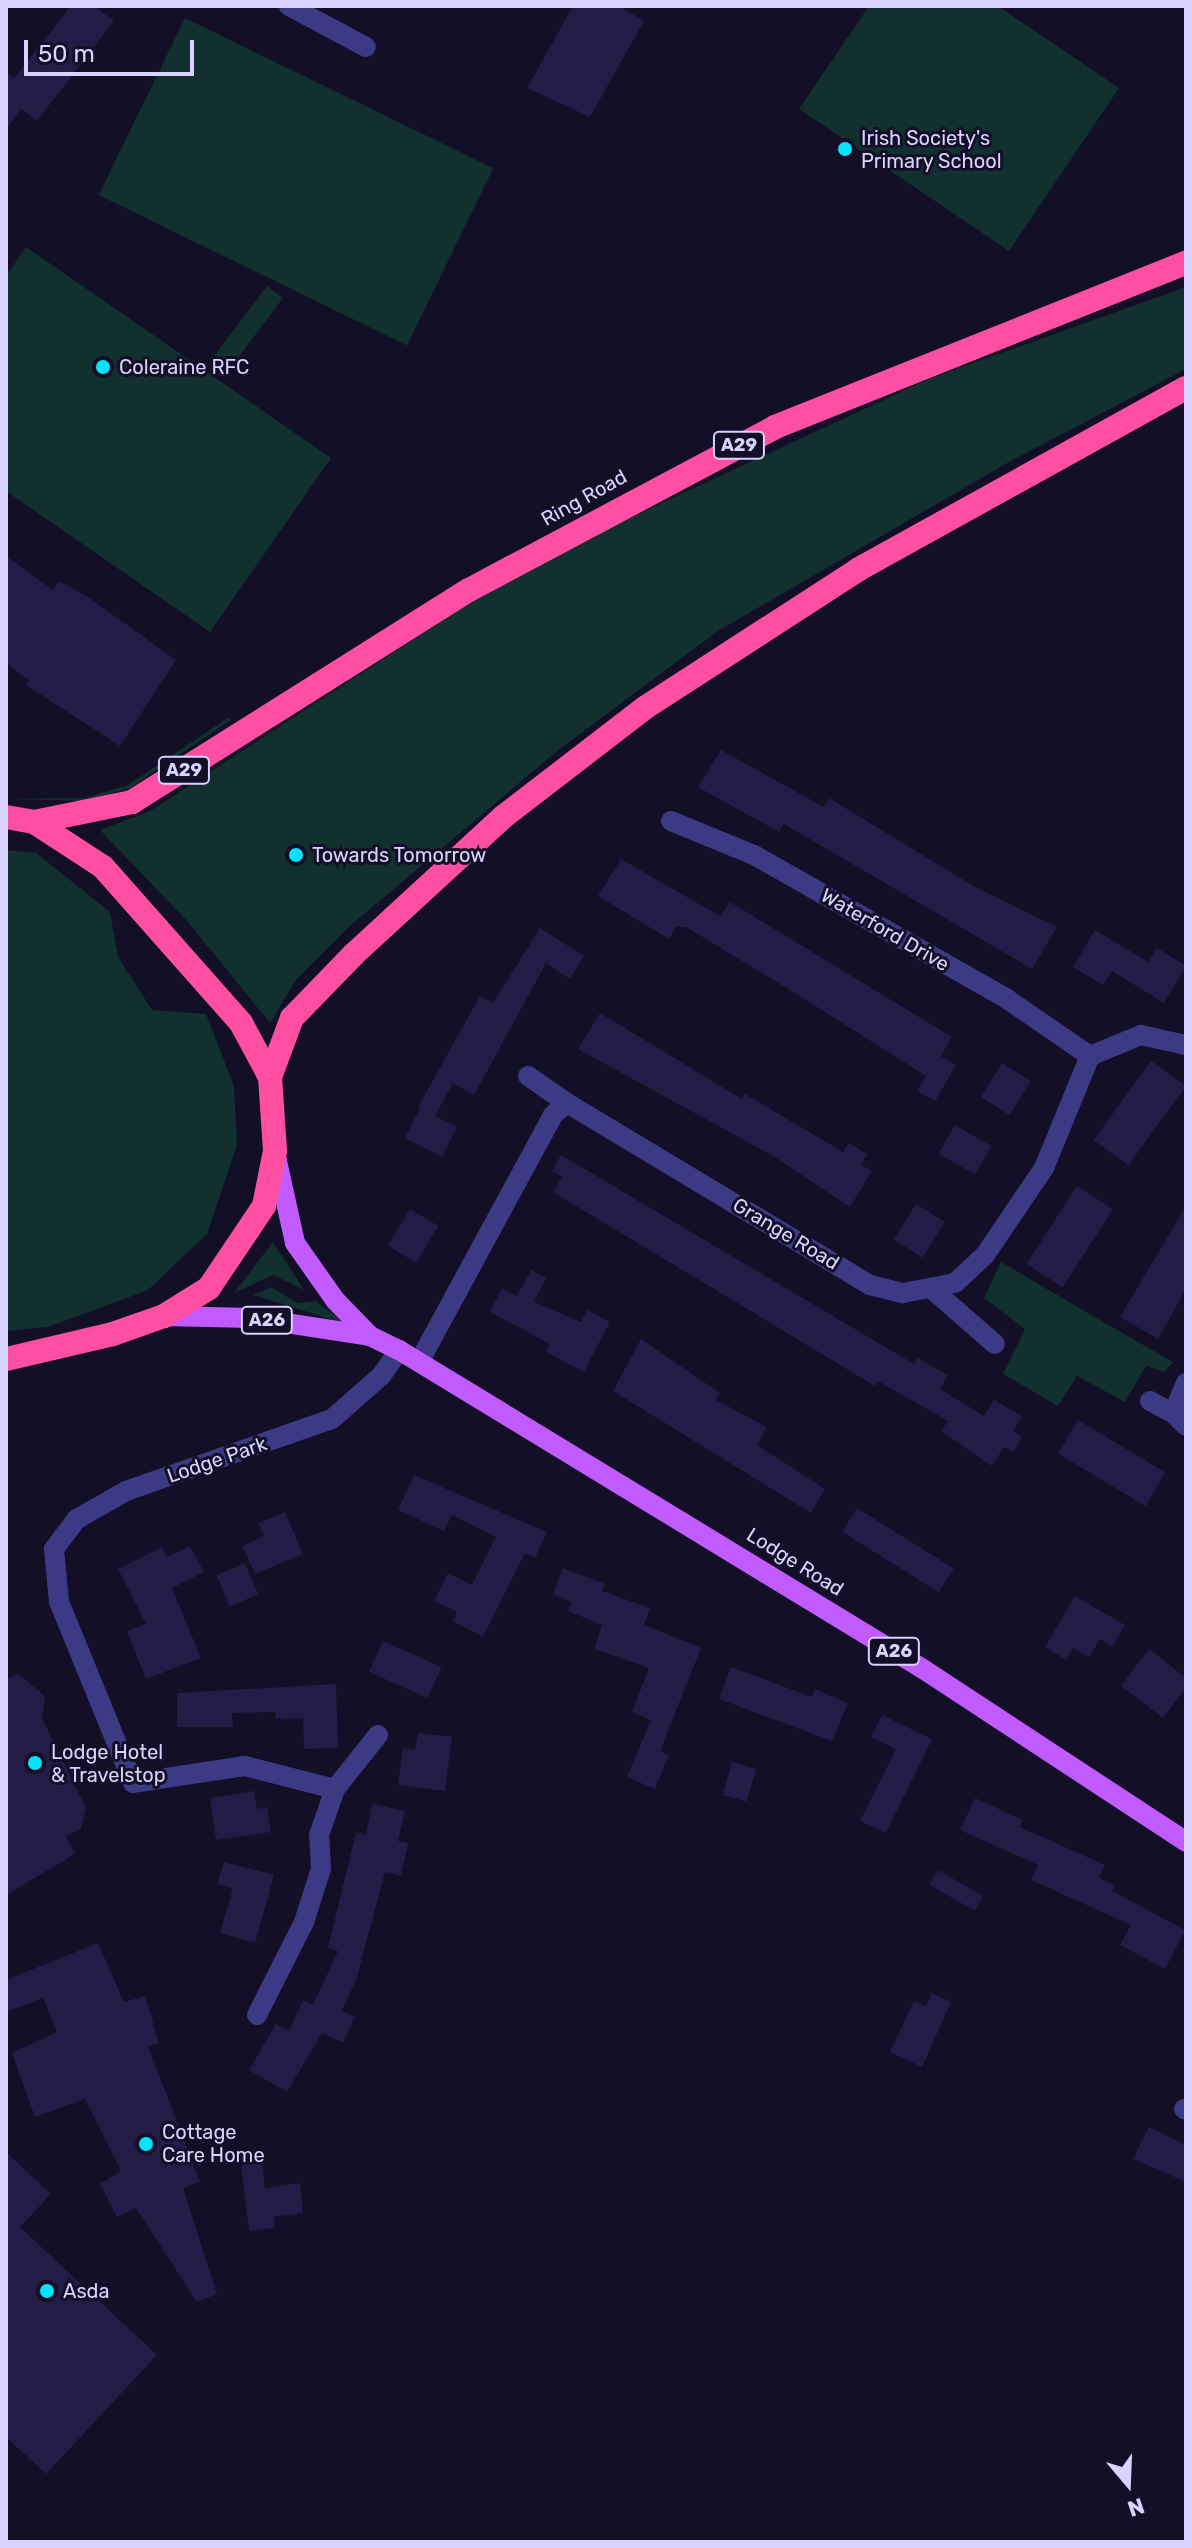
<!DOCTYPE html>
<style>
body{margin:0}
#map{position:relative;width:1192px;height:2548px;overflow:hidden;background:#130f26;font-family:Rubik,sans-serif}
div>[style]{position:absolute}
[style*='--x']{left:calc(var(--x)*1px);top:calc(var(--y)*1px);width:calc(var(--w)*1px);rotate:calc(var(--a)*1deg)}
.green>*{inset:0;background:#12302f;transform-origin:0 0}
.building>*{inset:0;background:#241b47;transform-origin:0 0}
.street>*{height:20px;margin:-10px;padding:0 10px;transform-origin:10px;border-radius:10px;background:#3d3a85}
.primary>*{height:20px;margin:-10px;padding:0 10px;transform-origin:10px;border-radius:10px;background:#c25bff}
.highway>*{height:24px;margin:-12px;padding:0 12px;transform-origin:12px;border-radius:12px;background:#ff4fa3}
.dots>*{width:22px;height:22px;translate:-50% -50%;box-sizing:border-box;border:4px solid #130f26;border-radius:50%}
span{translate:-50% -50%;white-space:nowrap;text-align:center;line-height:1.15;-webkit-text-stroke:6px #130f26;paint-order:stroke}
.shield-label span{padding:2px 6px;background:#130f26;border:2px solid;border-radius:6px;-webkit-text-stroke-width:0}
.shield-label{font-size:18px;color:#d9d4ff;font-weight:700}
.poi-label{font-size:20px;color:#d9d4ff}
.left{translate:0 -50%;text-align:left}
.street-label{font-size:20px;color:#d9d4ff}
.frame{position:absolute;inset:0;border:8px solid #d9d4ff;pointer-events:none}
.north{position:absolute;left:1088px;top:2444px;width:80px;height:80px;-webkit-text-stroke:6px #130f26;paint-order:stroke;rotate:161deg;font-size:22px;font-weight:700;line-height:32px;text-align:center;color:#d9d4ff}
.north::after{content:'';display:block;margin:auto;width:28px;height:36px;background:#d9d4ff;clip-path:polygon(50% 0,100% 100%,50% 72%,0 100%)}
.scale{position:absolute;left:24px;top:40px;width:170px;height:36px;box-sizing:border-box;border:4px solid #d9d4ff;border-top:0;padding-left:10px;font-size:24px;line-height:28px;white-space:nowrap;color:#d9d4ff;-webkit-text-stroke:6px #130f26;paint-order:stroke}
</style>
<div id="map">
<div class="green">
<i style="clip-path:polygon(869px 6px,998px 6px,1119px 88px,1009px 251px,799px 109px)"></i>
<i style="left:185px;top:18px;width:343px;height:197px;rotate:26deg"></i>
<i style="clip-path:polygon(26px 247px,331px 458px,210px 632px,6px 491px,6px 276px)"></i>
<i style="left:267px;top:286px;width:20px;height:94px;rotate:37deg"></i>
<i style="clip-path:polygon(1186px 287px,1186px 369px,1009px 462px,718px 631px,557px 751px,350px 926px,296px 980px,270px 1023px,188px 922px,100px 830px,150px 811px,465px 606px,610px 527px,931px 378px)"></i>
<i style="clip-path:polygon(229px 717px,231px 720px,130px 788px,86px 801px,6px 799px,85px 798px,128px 785px)"></i>
<i style="clip-path:polygon(6px 850px,36px 853px,110px 912px,118px 957px,152px 1010px,206px 1014px,234px 1086px,237px 1145px,207px 1234px,148px 1290px,48px 1327px,6px 1331px)"></i>
<i style="clip-path:polygon(273px 1242px,304px 1290px,273px 1275px,234px 1293px)"></i>
<i style="clip-path:polygon(1001px 1262px,1086px 1312px,1173px 1362px,1164px 1372px,1146px 1366px,1125px 1402px,1077px 1376px,1058px 1406px,1003px 1374px,1025px 1329px,984px 1298px)"></i>
<i style="clip-path:polygon(271px 1287px,298px 1303px,315px 1301px,349px 1325px,253px 1295px)"></i>
</div>
<div class="building">
<i style="clip-path:polygon(71px 6px,94px 6px,114px 21px,37px 121px,21px 109px,6px 130px,6px 72px,14px 78px)"></i>
<i style="clip-path:polygon(573px 6px,619px 6px,644px 21px,590px 117px,527px 88px)"></i>
<i style="clip-path:polygon(6px 556px,53px 590px,59px 581px,88px 597px,176px 660px,120px 746px,26px 685px,29px 680px,6px 663px)"></i>
<i style="clip-path:polygon(721px 750px,824px 807px,829px 798px,975px 887px,1057px 927px,1032px 969px,784px 824px,779px 832px,698px 787px)"></i>
<i style="clip-path:polygon(621px 859px,720px 916px,730px 902px,952px 1037px,941px 1056px,956px 1065px,935px 1101px,917px 1091px,926px 1076px,803px 998px,686px 927px,676px 927px,669px 939px,598px 896px)"></i>
<i style="clip-path:polygon(540px 928px,584px 956px,570px 979px,546px 963px,474px 1095px,453px 1083px,435px 1116px,457px 1127px,442px 1157px,405px 1138px,420px 1108px,427px 1111px,418px 1107px,480px 996px,493px 1003px)"></i>
<i style="clip-path:polygon(1095px 930px,1148px 962px,1157px 948px,1186px 966px,1164px 1003px,1112px 971px,1103px 985px,1073px 967px)"></i>
<i style="clip-path:polygon(600px 1013px,742px 1099px,745px 1094px,843px 1152px,849px 1143px,867px 1154px,861px 1165px,872px 1171px,850px 1207px,775px 1157px,578px 1049px)"></i>
<i style="left:1151px;top:1061px;width:43px;height:98px;rotate:36deg"></i>
<i style="left:1002px;top:1063px;width:34px;height:40px;rotate:32deg"></i>
<i style="left:955px;top:1125px;width:42px;height:33px;rotate:30deg"></i>
<i style="clip-path:polygon(561px 1155px,914px 1364px,917px 1358px,948px 1375px,940px 1389px,984px 1416px,994px 1400px,1022px 1416px,1013px 1431px,1022px 1437px,1014px 1452px,1004px 1447px,992px 1466px,941px 1431px,948px 1421px,878px 1381px,875px 1386px,553px 1192px,562px 1177px,552px 1171px)"></i>
<i style="left:1077px;top:1186px;width:43px;height:93px;rotate:33deg"></i>
<i style="left:916px;top:1204px;width:34px;height:42px;rotate:32deg"></i>
<i style="clip-path:polygon(1186px 1206px,1186px 1289px,1158px 1339px,1120px 1317px)"></i>
<i style="left:410px;top:1209px;width:33px;height:43px;rotate:31deg"></i>
<i style="clip-path:polygon(531px 1270px,546px 1278px,534px 1302px,581px 1322px,587px 1310px,610px 1322px,584px 1372px,546px 1352px,550px 1344px,490px 1312px,502px 1288px,517px 1296px)"></i>
<i style="clip-path:polygon(641px 1339px,720px 1393px,716px 1400px,767px 1427px,757px 1445px,825px 1489px,811px 1513px,613px 1391px)"></i>
<i style="left:1078px;top:1420px;width:102px;height:39px;rotate:31deg"></i>
<i style="clip-path:polygon(414px 1475px,547px 1532px,535px 1558px,525px 1553px,483px 1637px,453px 1621px,457px 1612px,434px 1601px,448px 1573px,472px 1585px,496px 1537px,452px 1515px,444px 1531px,398px 1510px)"></i>
<i style="left:857px;top:1508px;width:114px;height:28px;rotate:32deg"></i>
<i style="clip-path:polygon(285px 1512px,303px 1554px,255px 1574px,242px 1546px,264px 1536px,258px 1523px)"></i>
<i style="clip-path:polygon(190px 1546px,204px 1572px,172px 1588px,201px 1658px,146px 1679px,127px 1631px,146px 1624px,118px 1569px,162px 1547px,167px 1557px)"></i>
<i style="left:245px;top:1563px;width:34px;height:31px;rotate:67deg"></i>
<i style="clip-path:polygon(563px 1568px,605px 1584px,602px 1591px,650px 1608px,644px 1625px,701px 1648px,660px 1751px,669px 1755px,655px 1789px,627px 1777px,651px 1720px,632px 1712px,649px 1668px,594px 1649px,602px 1625px,568px 1611px,572px 1602px,553px 1594px)"></i>
<i style="clip-path:polygon(1075px 1596px,1125px 1625px,1112px 1647px,1100px 1639px,1089px 1657px,1073px 1648px,1066px 1660px,1045px 1647px)"></i>
<i style="left:383px;top:1641px;width:64px;height:34px;rotate:24deg"></i>
<i style="clip-path:polygon(1149px 1649px,1186px 1678px,1186px 1688px,1163px 1718px,1121px 1686px)"></i>
<i style="clip-path:polygon(731px 1667px,812px 1697px,815px 1689px,848px 1703px,832px 1741px,719px 1699px)"></i>
<i style="clip-path:polygon(18px 1674px,45px 1696px,42px 1718px,86px 1808px,81px 1829px,66px 1836px,75px 1854px,6px 1895px,6px 1679px)"></i>
<i style="clip-path:polygon(336px 1684px,338px 1748px,304px 1749px,303px 1718px,276px 1719px,275px 1712px,232px 1713px,233px 1727px,177px 1727px,177px 1693px)"></i>
<i style="clip-path:polygon(882px 1715px,932px 1739px,886px 1833px,860px 1821px,896px 1749px,871px 1737px)"></i>
<i style="clip-path:polygon(418px 1733px,452px 1737px,445px 1791px,398px 1785px,403px 1748px,415px 1750px)"></i>
<i style="left:732px;top:1762px;width:25px;height:34px;rotate:16deg"></i>
<i style="clip-path:polygon(254px 1791px,257px 1809px,267px 1807px,271px 1832px,216px 1840px,210px 1798px)"></i>
<i style="clip-path:polygon(975px 1798px,1023px 1820px,1020px 1827px,1105px 1865px,1099px 1878px,1115px 1885px,1112px 1891px,1185px 1930px,1165px 1969px,1120px 1945px,1131px 1925px,1031px 1880px,1038px 1865px,960px 1830px)"></i>
<i style="clip-path:polygon(372px 1804px,405px 1811px,398px 1841px,408px 1843px,401px 1876px,385px 1872px,357px 1977px,342px 2011px,355px 2017px,343px 2043px,322px 2033px,287px 2092px,249px 2070px,276px 2024px,289px 2031px,303px 2000px,313px 2005px,338px 1951px,328px 1948px,356px 1832px,366px 1835px)"></i>
<i style="clip-path:polygon(224px 1862px,274px 1875px,255px 1943px,220px 1933px,233px 1888px,217px 1884px)"></i>
<i style="left:938px;top:1870px;width:52px;height:17px;rotate:30deg"></i>
<i style="clip-path:polygon(98px 1943px,124px 2002px,145px 1996px,159px 2043px,148px 2046px,200px 2182px,183px 2188px,217px 2294px,197px 2302px,136px 2208px,117px 2217px,100px 2184px,121px 2171px,85px 2099px,35px 2117px,12px 2053px,57px 2032px,43px 1998px,6px 2012px,6px 1980px)"></i>
<i style="clip-path:polygon(932px 1993px,951px 2002px,922px 2067px,890px 2052px,914px 2001px,926px 2006px)"></i>
<i style="clip-path:polygon(1149px 2127px,1186px 2145px,1186px 2182px,1133px 2159px)"></i>
<i style="clip-path:polygon(6px 2152px,51px 2194px,20px 2227px,157px 2355px,46px 2474px,6px 2437px)"></i>
<i style="clip-path:polygon(262px 2162px,265px 2188px,300px 2183px,303px 2213px,274px 2217px,275px 2228px,249px 2231px,241px 2165px)"></i>
</div>
<div class="street">
<i style="--x:289;--y:6;--w:87;--a:28"></i>
<i style="--x:671;--y:821;--w:90;--a:22.3"></i>
<i style="--x:754;--y:855;--w:291;--a:29.6"></i>
<i style="--x:1007;--y:999;--w:101;--a:34.5"></i>
<i style="--x:528;--y:1076;--w:47;--a:34.7"></i>
<i style="--x:933;--y:1290;--w:82;--a:41.1"></i>
<i style="--x:419;--y:1362;--w:281;--a:-61.5"></i>
<i style="--x:553;--y:1115;--w:18;--a:-41"></i>
<i style="--x:567;--y:1103;--w:353;--a:31"></i>
<i style="--x:870;--y:1285;--w:34;--a:14"></i>
<i style="--x:903;--y:1293;--w:53;--a:-10.9"></i>
<i style="--x:955;--y:1283;--w:41;--a:-43"></i>
<i style="--x:985;--y:1255;--w:105;--a:-55.9"></i>
<i style="--x:1044;--y:1168;--w:121;--a:-67.7"></i>
<i style="--x:1090;--y:1056;--w:55;--a:-22.4"></i>
<i style="--x:1141;--y:1035;--w:46;--a:12.5"></i>
<i style="--x:1186;--y:1383;--w:33;--a:113"></i>
<i style="--x:1173;--y:1413;--w:18;--a:45"></i>
<i style="--x:1150;--y:1401;--w:26;--a:28"></i>
<i style="--x:335;--y:1789;--w:93;--a:-165.7"></i>
<i style="--x:245;--y:1766;--w:113;--a:171.4"></i>
<i style="--x:133;--y:1783;--w:196;--a:-112.2"></i>
<i style="--x:59;--y:1602;--w:53;--a:-95.4"></i>
<i style="--x:54;--y:1549;--w:38;--a:-53"></i>
<i style="--x:77;--y:1519;--w:56;--a:-29.7"></i>
<i style="--x:126;--y:1491;--w:218;--a:-19.3"></i>
<i style="--x:332;--y:1419;--w:65;--a:-41.3"></i>
<i style="--x:381;--y:1376;--w:32;--a:-55"></i>
<i style="--x:257;--y:2015;--w:104;--a:-63.2"></i>
<i style="--x:304;--y:1922;--w:56;--a:-72.2"></i>
<i style="--x:321;--y:1869;--w:34;--a:-93"></i>
<i style="--x:319;--y:1835;--w:49;--a:-70.8"></i>
<i style="--x:335;--y:1789;--w:69;--a:-51.5"></i>
<i style="--x:1184;--y:2109;--w:2;--a:27"></i>
</div>
<div class="primary">
<i style="--x:276;--y:1157;--w:88;--a:77.5"></i>
<i style="--x:295;--y:1243;--w:70;--a:54.9"></i>
<i style="--x:335;--y:1300;--w:50;--a:45.8"></i>
<i style="--x:164;--y:1316;--w:89;--a:1.3"></i>
<i style="--x:253;--y:1318;--w:118;--a:8.7"></i>
<i style="--x:370;--y:1336;--w:32;--a:26"></i>
<i style="--x:399;--y:1350;--w:613;--a:31.33"></i>
<i style="--x:923;--y:1669;--w:315;--a:33.3"></i>
</div>
<div class="highway">
<i style="--x:6;--y:817;--w:28;--a:10"></i>
<i style="--x:34;--y:822;--w:82;--a:33.1"></i>
<i style="--x:103;--y:867;--w:208;--a:48.5"></i>
<i style="--x:241;--y:1023;--w:61;--a:61.8"></i>
<i style="--x:270;--y:1077;--w:74;--a:86.1"></i>
<i style="--x:275;--y:1151;--w:56;--a:101.3"></i>
<i style="--x:264;--y:1206;--w:99;--a:123.9"></i>
<i style="--x:209;--y:1288;--w:53;--a:148.1"></i>
<i style="--x:164;--y:1316;--w:54;--a:160.6"></i>
<i style="--x:113;--y:1334;--w:110;--a:166.8"></i>
<i style="--x:34;--y:822;--w:100;--a:-11.5"></i>
<i style="--x:132;--y:802;--w:398;--a:-32.2"></i>
<i style="--x:469;--y:590;--w:347;--a:-28"></i>
<i style="--x:775;--y:427;--w:443;--a:-21.8"></i>
<i style="--x:270;--y:1077;--w:63;--a:-69.6"></i>
<i style="--x:292;--y:1018;--w:88;--a:-45.9"></i>
<i style="--x:353;--y:955;--w:204;--a:-42.6"></i>
<i style="--x:503;--y:817;--w:180;--a:-37.6"></i>
<i style="--x:646;--y:707;--w:254;--a:-32.9"></i>
<i style="--x:859;--y:569;--w:374;--a:-29"></i>
</div>
<div class="dots">
<i style="left:845px;top:149px;background:#00e5ff"></i>
<i style="left:103px;top:367px;background:#00e5ff"></i>
<i style="left:296px;top:855px;background:#00e5ff"></i>
<i style="left:35px;top:1763px;background:#00e5ff"></i>
<i style="left:146px;top:2144px;background:#00e5ff"></i>
<i style="left:47px;top:2291px;background:#00e5ff"></i>
</div>
<div class="shield-label">
<span style="left:739px;top:445px">A29</span>
<span style="left:184px;top:770px">A29</span>
<span style="left:267px;top:1320px">A26</span>
<span style="left:894px;top:1651px">A26</span>
</div>
<div class="poi-label">
<span class="left" style="left:861px;top:150px">Irish Society's<br>Primary School</span>
<span class="left" style="left:119px;top:367px">Coleraine RFC</span>
<span class="left" style="left:312px;top:855px">Towards Tomorrow</span>
<span class="left" style="left:51px;top:1764px">Lodge Hotel<br>&amp; Travelstop</span>
<span class="left" style="left:162px;top:2144px">Cottage<br>Care Home</span>
<span class="left" style="left:63px;top:2291px">Asda</span>
</div>
<div class="street-label">
<span style="left:584px;top:498px;rotate:-29deg">Ring Road</span>
<span style="left:885px;top:930px;rotate:30deg">Waterford Drive</span>
<span style="left:786px;top:1234px;rotate:31deg">Grange Road</span>
<span style="left:217px;top:1460px;rotate:-19deg">Lodge Park</span>
<span style="left:795px;top:1562px;rotate:32deg">Lodge Road</span>
</div>
<div class="frame"></div>
<div class="north">N</div>
<div class="scale">50 m</div>
</div>
